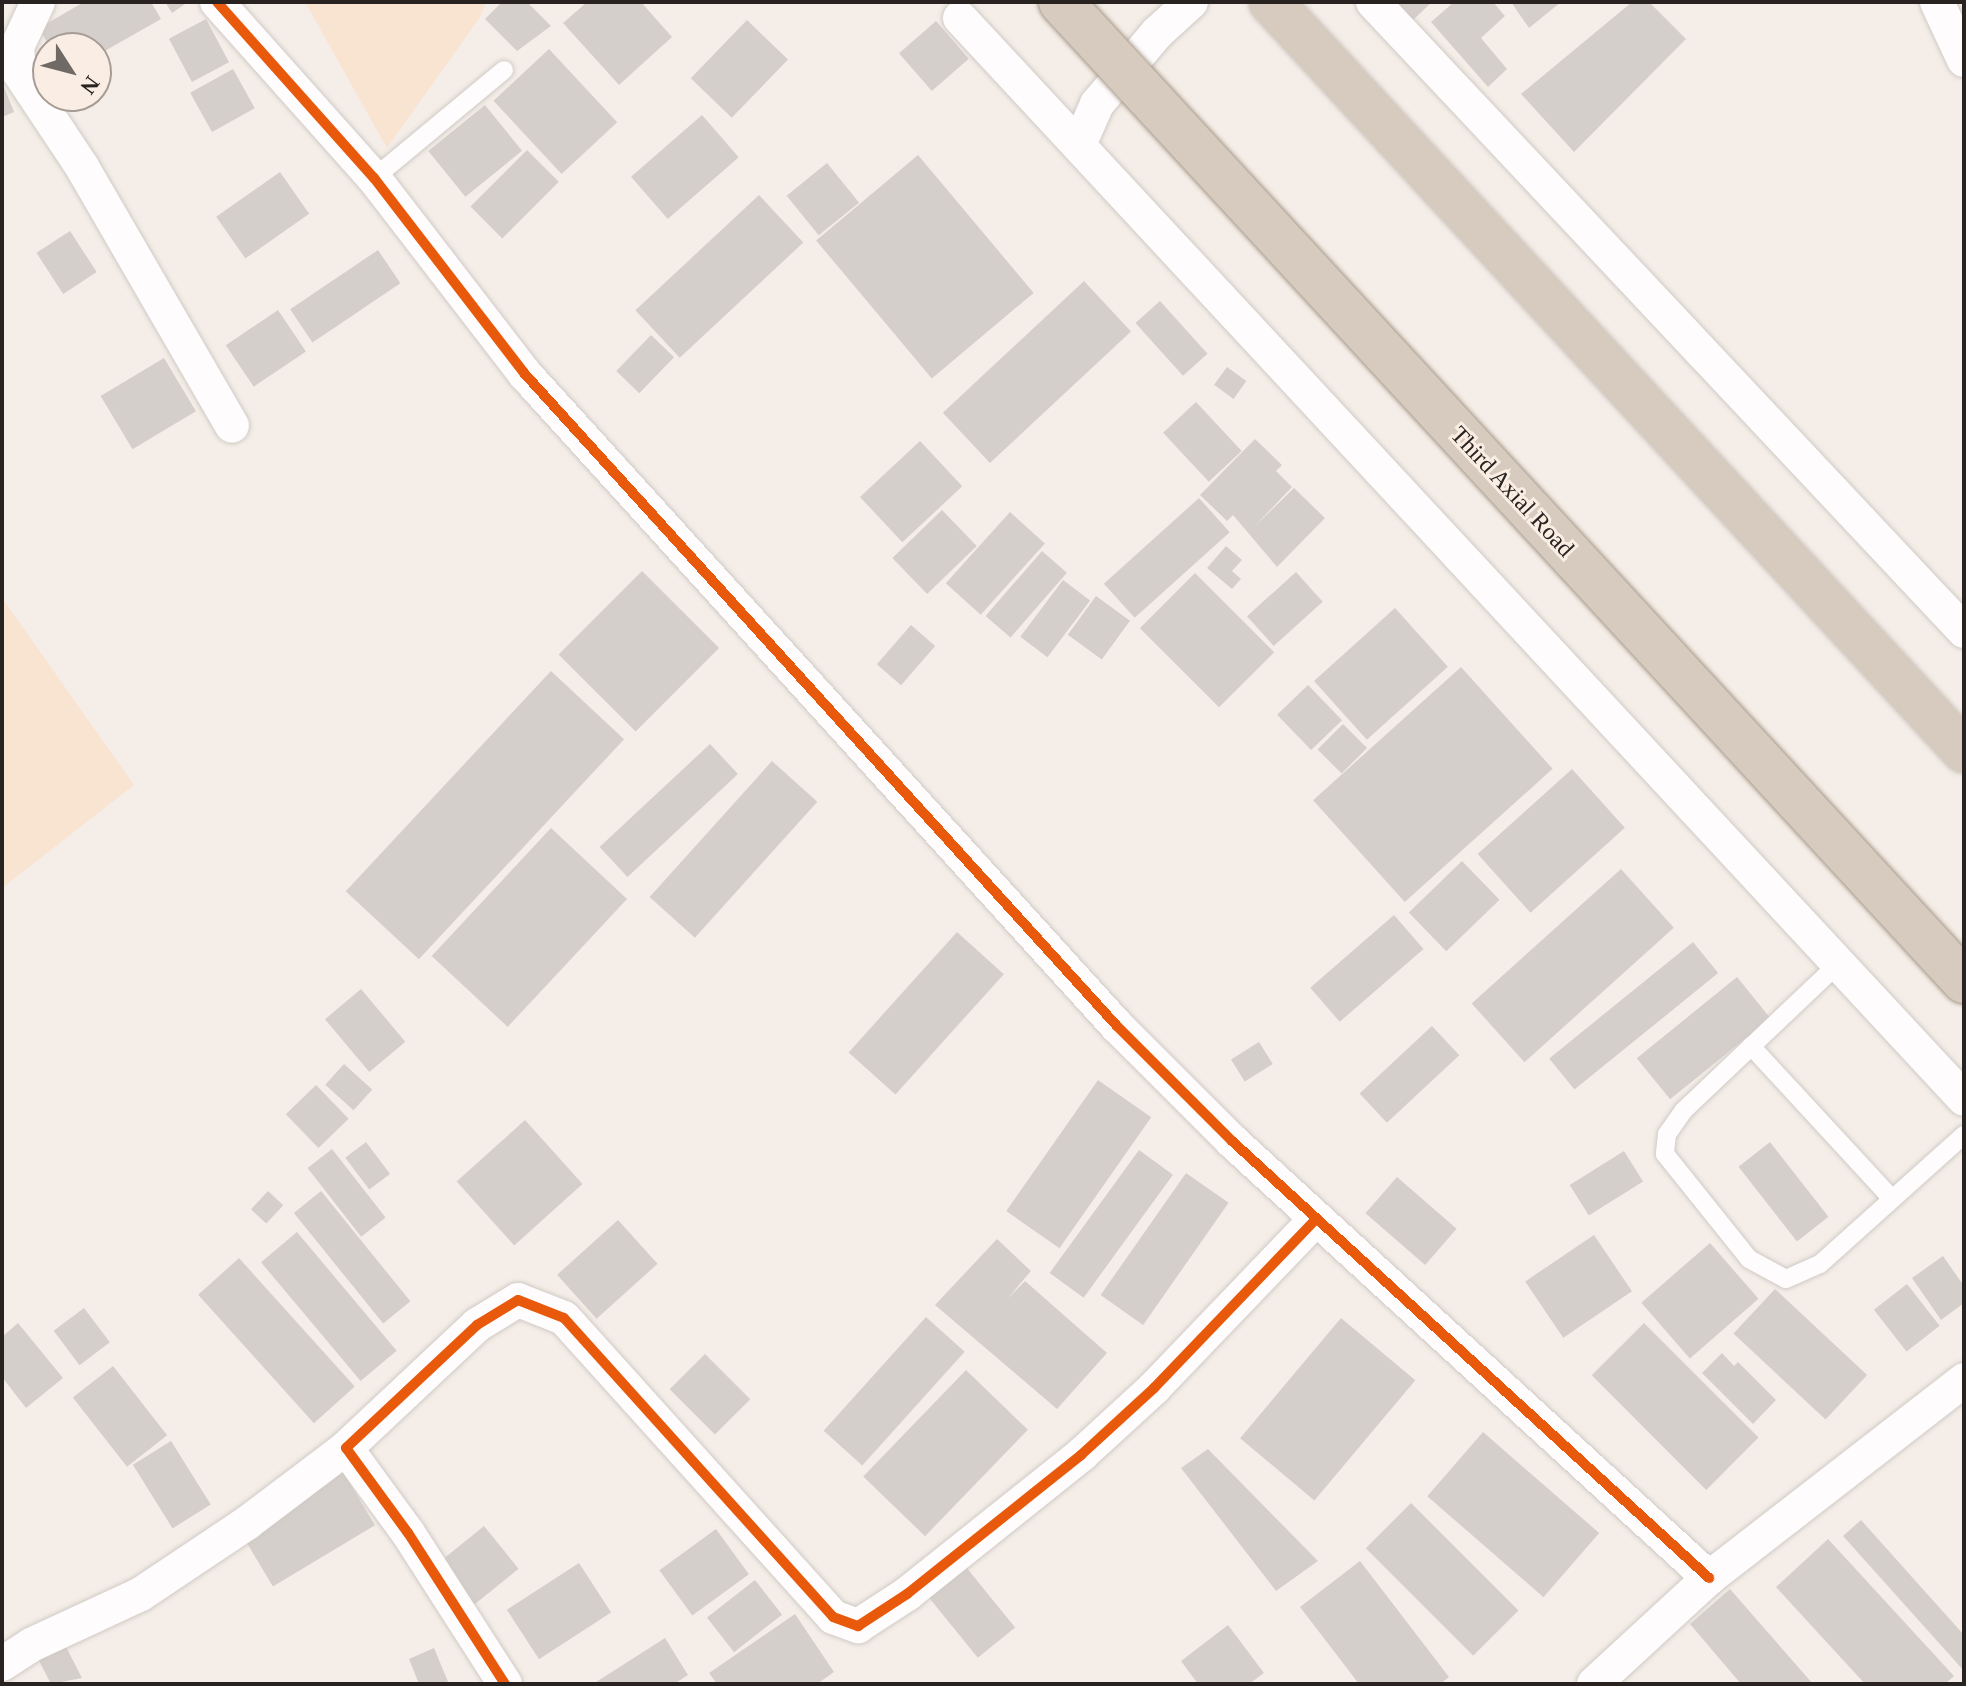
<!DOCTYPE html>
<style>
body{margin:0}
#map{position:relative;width:1966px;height:1686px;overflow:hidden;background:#f5eee8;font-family:"Times New Roman",serif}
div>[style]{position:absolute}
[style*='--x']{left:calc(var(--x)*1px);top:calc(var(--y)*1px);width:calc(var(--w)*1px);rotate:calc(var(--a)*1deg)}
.green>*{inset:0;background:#f9e3d1}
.building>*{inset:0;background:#d5cfcb;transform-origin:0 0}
.roads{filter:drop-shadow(0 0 2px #d0cac6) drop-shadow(0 0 2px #d0cac6)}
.lane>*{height:18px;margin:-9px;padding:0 9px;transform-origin:9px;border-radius:9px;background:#fefcfc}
.street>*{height:34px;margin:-17px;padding:0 17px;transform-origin:17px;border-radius:17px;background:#fefcfc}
.highway>*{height:44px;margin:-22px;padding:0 22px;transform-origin:22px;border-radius:22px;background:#d6cbbe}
.bridges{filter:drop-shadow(0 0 2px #a79989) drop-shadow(0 0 2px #a79989)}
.highway-bridge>*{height:44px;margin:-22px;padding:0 22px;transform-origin:22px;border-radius:22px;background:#d6cbbe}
.cycleway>*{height:10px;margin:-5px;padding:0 5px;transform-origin:5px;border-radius:5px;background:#e8590c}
span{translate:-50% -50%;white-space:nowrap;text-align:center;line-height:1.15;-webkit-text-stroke:6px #faede3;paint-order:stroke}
.street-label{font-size:24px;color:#282320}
.frame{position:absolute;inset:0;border:4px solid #282320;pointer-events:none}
.north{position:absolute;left:32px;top:32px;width:80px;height:80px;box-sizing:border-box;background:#faede3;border:2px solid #a69c95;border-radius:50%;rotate:126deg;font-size:22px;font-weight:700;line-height:32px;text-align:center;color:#282320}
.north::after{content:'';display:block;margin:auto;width:28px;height:36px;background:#706a66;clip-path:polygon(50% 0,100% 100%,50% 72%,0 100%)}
</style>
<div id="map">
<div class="green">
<i style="clip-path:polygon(305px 2px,486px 2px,480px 17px,387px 148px)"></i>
<i style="clip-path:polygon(2px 598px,134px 785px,2px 888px)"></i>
</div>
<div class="building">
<i style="clip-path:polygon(84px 2px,151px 2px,161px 19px,96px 56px,96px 48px,50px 48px,39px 28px)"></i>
<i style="clip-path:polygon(165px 2px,188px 2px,172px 13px)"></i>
<i style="clip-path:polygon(502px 2px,527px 2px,551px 26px,517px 51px,485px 19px)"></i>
<i style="clip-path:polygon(587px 2px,641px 2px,672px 37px,619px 85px,563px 23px)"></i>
<i style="clip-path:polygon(1397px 2px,1432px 2px,1413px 20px)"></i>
<i style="clip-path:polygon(1454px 2px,1493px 2px,1505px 16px,1481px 38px,1507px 69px,1488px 87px,1431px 22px)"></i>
<i style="clip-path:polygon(1511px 2px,1561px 2px,1529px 28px)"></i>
<i style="clip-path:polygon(1632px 2px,1649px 2px,1686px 39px,1574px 152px,1521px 94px)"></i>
<i style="left:206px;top:19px;width:49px;height:42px;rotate:62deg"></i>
<i style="left:747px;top:20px;width:57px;height:81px;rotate:44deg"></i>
<i style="left:936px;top:21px;width:50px;height:49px;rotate:49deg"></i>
<i style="left:549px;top:49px;width:100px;height:76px;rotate:47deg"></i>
<i style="left:233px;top:69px;width:45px;height:49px;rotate:61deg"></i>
<i style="clip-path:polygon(2px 82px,14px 112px,2px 117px)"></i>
<i style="left:485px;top:105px;width:59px;height:73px;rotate:51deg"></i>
<i style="left:702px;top:115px;width:56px;height:94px;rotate:49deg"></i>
<i style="left:527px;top:150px;width:45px;height:80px;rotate:45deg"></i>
<i style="left:918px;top:155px;width:180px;height:133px;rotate:50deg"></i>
<i style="left:827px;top:163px;width:51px;height:52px;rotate:51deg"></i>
<i style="left:280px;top:172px;width:51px;height:78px;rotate:55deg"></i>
<i style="left:759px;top:195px;width:65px;height:169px;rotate:47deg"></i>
<i style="left:70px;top:231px;width:49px;height:40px;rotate:57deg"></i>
<i style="left:378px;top:250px;width:40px;height:106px;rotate:56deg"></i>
<i style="left:1084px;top:281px;width:69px;height:193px;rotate:47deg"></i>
<i style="left:1160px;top:301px;width:71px;height:33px;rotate:48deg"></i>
<i style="left:278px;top:310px;width:50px;height:63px;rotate:56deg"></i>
<i style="left:651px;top:335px;width:32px;height:50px;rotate:44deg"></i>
<i style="left:164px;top:358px;width:62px;height:74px;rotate:59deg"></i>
<i style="left:1227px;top:367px;width:24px;height:22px;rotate:36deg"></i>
<i style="left:1196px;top:402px;width:67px;height:45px;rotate:47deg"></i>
<i style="clip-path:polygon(1255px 439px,1282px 465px,1276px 471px,1292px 487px,1255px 526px,1294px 488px,1325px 518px,1277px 567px,1233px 515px,1227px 521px,1200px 495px)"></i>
<i style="left:920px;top:441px;width:62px;height:82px;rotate:47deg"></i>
<i style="left:1199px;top:498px;width:46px;height:128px;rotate:48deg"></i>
<i style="left:942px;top:510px;width:50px;height:69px;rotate:46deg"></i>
<i style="left:1010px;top:512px;width:47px;height:96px;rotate:42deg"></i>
<i style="clip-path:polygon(1226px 546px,1242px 560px,1232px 571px,1241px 579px,1232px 589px,1207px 568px)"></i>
<i style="left:1042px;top:551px;width:33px;height:86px;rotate:41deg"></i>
<i style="left:642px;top:571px;width:109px;height:118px;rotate:45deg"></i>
<i style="left:1296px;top:572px;width:40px;height:66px;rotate:48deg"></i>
<i style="left:1195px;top:573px;width:112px;height:78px;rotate:45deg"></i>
<i style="left:1063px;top:580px;width:34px;height:71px;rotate:37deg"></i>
<i style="left:1096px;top:596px;width:42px;height:48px;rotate:36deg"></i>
<i style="left:1395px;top:608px;width:79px;height:109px;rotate:48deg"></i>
<i style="left:911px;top:625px;width:32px;height:52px;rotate:41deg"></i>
<i style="left:1461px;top:667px;width:137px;height:199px;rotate:48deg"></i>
<i style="left:551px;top:671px;width:100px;height:301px;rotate:43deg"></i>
<i style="left:1308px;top:685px;width:49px;height:43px;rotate:46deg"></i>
<i style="left:1343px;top:724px;width:34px;height:36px;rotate:45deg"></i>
<i style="left:710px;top:744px;width:41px;height:151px;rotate:47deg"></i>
<i style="left:772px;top:761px;width:61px;height:183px;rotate:42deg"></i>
<i style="left:1572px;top:769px;width:79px;height:127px;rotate:48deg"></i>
<i style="left:551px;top:828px;width:104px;height:175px;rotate:43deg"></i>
<i style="left:1462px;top:861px;width:54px;height:74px;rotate:46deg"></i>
<i style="left:1621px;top:869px;width:79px;height:201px;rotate:48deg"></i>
<i style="left:1394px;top:915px;width:45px;height:111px;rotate:49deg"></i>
<i style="left:957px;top:932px;width:63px;height:162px;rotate:42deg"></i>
<i style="left:1693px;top:942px;width:40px;height:185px;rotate:51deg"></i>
<i style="left:1737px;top:977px;width:53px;height:129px;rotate:51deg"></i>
<i style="left:361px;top:989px;width:69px;height:47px;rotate:50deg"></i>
<i style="left:1432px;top:1026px;width:40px;height:99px;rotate:47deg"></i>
<i style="left:1259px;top:1042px;width:26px;height:33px;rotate:58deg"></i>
<i style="left:344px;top:1064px;width:38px;height:28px;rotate:42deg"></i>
<i style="left:1098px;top:1080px;width:65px;height:160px;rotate:35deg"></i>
<i style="left:316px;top:1085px;width:47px;height:42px;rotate:46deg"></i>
<i style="left:525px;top:1120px;width:86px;height:92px;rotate:48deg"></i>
<i style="left:366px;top:1142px;width:40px;height:26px;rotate:53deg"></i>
<i style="left:1770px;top:1142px;width:95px;height:40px;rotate:52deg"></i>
<i style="left:332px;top:1149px;width:87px;height:31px;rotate:52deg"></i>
<i style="left:1139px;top:1150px;width:42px;height:152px;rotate:36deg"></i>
<i style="left:1624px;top:1151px;width:36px;height:64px;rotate:58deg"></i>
<i style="left:1186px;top:1173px;width:52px;height:149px;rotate:35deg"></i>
<i style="left:1397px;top:1177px;width:79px;height:48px;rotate:41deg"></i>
<i style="left:268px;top:1191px;width:21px;height:25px;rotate:43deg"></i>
<i style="left:321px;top:1191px;width:142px;height:35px;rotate:51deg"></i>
<i style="left:618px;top:1220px;width:59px;height:82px;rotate:48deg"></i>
<i style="left:297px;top:1232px;width:155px;height:47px;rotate:50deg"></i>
<i style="left:1594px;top:1235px;width:68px;height:83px;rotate:56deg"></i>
<i style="clip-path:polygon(997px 1239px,1031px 1271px,1008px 1298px,1025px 1281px,1107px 1353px,1057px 1409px,935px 1305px)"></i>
<i style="left:1710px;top:1243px;width:74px;height:91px;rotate:49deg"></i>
<i style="clip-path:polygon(1943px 1256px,1964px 1286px,1964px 1303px,1941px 1320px,1912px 1278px)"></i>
<i style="left:239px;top:1258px;width:173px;height:55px;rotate:48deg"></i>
<i style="left:1907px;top:1284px;width:53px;height:42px;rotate:52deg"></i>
<i style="left:1775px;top:1289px;width:126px;height:61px;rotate:43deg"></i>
<i style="left:84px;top:1308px;width:43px;height:38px;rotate:53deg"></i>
<i style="left:926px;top:1317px;width:52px;height:153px;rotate:42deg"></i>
<i style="left:1341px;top:1318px;width:97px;height:157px;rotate:40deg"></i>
<i style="clip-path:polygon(18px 1323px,63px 1378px,26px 1408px,2px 1377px,2px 1337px)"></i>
<i style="left:1644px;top:1323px;width:162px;height:74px;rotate:45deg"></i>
<i style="clip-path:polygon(1722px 1353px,1734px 1366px,1738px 1362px,1776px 1400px,1753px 1424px,1702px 1373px)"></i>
<i style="left:705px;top:1354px;width:64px;height:50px;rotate:45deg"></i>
<i style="left:113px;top:1366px;width:88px;height:51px;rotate:52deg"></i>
<i style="left:966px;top:1370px;width:86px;height:148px;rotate:44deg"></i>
<i style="left:1483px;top:1432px;width:154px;height:85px;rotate:41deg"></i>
<i style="left:171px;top:1441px;width:75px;height:45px;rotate:58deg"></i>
<i style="clip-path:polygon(1208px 1449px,1318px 1561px,1276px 1591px,1181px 1468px)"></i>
<i style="left:343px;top:1472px;width:62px;height:119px;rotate:59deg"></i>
<i style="left:1411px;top:1503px;width:152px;height:64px;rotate:45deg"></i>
<i style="clip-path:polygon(1861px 1520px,1964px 1635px,1964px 1671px,1843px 1536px)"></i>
<i style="left:484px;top:1526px;width:55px;height:58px;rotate:51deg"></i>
<i style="left:716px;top:1529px;width:56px;height:70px;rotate:54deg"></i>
<i style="clip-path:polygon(1828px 1539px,1954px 1676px,1945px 1684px,1865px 1684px,1776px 1587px)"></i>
<i style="clip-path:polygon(1360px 1561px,1449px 1677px,1440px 1684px,1359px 1684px,1300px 1607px)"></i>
<i style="left:579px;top:1563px;width:59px;height:86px;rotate:57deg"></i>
<i style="left:966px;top:1567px;width:78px;height:48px;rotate:51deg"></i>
<i style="left:755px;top:1580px;width:44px;height:61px;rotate:52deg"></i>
<i style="clip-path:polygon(1730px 1589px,1813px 1684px,1741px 1684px,1690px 1624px)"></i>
<i style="clip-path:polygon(795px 1614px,834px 1672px,817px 1684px,717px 1684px,709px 1673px)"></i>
<i style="clip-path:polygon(1228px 1625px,1264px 1673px,1249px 1684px,1198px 1684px,1181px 1661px)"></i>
<i style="clip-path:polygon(61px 1637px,82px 1678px,51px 1684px,34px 1651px)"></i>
<i style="clip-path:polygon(665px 1638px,688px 1675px,674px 1684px,593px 1684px)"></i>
<i style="clip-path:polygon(434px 1648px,449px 1684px,419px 1684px,409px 1659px)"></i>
</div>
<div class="roads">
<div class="lane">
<i style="--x:374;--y:178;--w:169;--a:-39.7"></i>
<i style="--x:1838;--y:964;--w:212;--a:136.5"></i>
<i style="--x:1684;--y:1110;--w:29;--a:125"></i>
<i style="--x:1667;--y:1134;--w:20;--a:96"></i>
<i style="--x:1665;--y:1154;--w:134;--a:51.3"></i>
<i style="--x:1749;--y:1259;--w:42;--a:28.4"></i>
<i style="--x:1786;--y:1279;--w:37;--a:-24"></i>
<i style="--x:1820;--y:1264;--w:193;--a:-41.9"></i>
<i style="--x:1751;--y:1046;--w:208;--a:47.3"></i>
</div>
<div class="street">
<i style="--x:38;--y:2;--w:50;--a:115"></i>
<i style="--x:17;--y:47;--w:25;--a:85"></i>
<i style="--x:19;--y:72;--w:114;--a:56.4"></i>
<i style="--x:82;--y:167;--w:299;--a:59.9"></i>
<i style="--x:217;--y:2;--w:236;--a:48.3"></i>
<i style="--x:374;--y:178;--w:246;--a:52.4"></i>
<i style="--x:524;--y:373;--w:882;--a:47.76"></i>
<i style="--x:1117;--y:1026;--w:163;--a:45"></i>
<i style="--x:1232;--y:1141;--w:647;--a:42.49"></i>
<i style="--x:1373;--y:2;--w:863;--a:46.78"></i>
<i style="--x:1937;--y:2;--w:64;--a:65"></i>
<i style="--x:960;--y:18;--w:1475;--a:47.11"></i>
<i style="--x:1079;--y:145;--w:45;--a:-66.3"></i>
<i style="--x:1097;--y:104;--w:93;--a:-49.8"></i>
<i style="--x:1157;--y:33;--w:46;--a:-42.4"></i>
<i style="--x:2;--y:1664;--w:35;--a:-33"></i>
<i style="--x:31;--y:1645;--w:121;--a:-24.9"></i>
<i style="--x:141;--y:1594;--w:128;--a:-33.8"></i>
<i style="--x:247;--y:1523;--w:124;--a:-37.1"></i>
<i style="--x:505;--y:1684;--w:179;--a:-122.7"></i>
<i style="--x:408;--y:1533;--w:105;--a:-126.1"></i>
<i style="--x:346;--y:1448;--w:180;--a:-43.2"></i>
<i style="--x:477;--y:1325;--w:48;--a:-31.4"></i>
<i style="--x:518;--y:1300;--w:49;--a:21.4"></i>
<i style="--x:564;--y:1318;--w:402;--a:48"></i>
<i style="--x:833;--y:1617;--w:27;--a:20"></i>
<i style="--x:858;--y:1626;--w:59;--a:-33.1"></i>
<i style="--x:907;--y:1594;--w:223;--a:-38.6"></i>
<i style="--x:1081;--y:1455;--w:99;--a:-42.5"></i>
<i style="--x:1154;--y:1388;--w:234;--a:-46.2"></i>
<i style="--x:1594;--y:1684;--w:156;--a:-42.7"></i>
<i style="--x:1709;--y:1578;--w:323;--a:-37.8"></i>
</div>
<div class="highway">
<i style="--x:1271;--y:2;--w:1020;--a:47.22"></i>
</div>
</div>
<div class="bridges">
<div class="highway-bridge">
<i style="--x:1061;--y:2;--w:1332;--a:47.31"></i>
</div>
</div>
<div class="cycleway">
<i style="--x:217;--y:2;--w:236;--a:48.3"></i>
<i style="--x:374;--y:178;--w:246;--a:52.4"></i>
<i style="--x:524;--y:373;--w:882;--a:47.76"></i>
<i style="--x:1117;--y:1026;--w:163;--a:45"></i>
<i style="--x:1232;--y:1141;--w:647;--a:42.49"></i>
<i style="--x:505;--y:1684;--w:179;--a:-122.7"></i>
<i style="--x:408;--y:1533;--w:105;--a:-126.1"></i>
<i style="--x:346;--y:1448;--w:180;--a:-43.2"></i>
<i style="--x:477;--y:1325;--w:48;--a:-31.4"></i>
<i style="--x:518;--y:1300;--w:49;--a:21.4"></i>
<i style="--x:564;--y:1318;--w:402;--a:48"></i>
<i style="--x:833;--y:1617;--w:27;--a:20"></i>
<i style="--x:858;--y:1626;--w:59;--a:-33.1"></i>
<i style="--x:907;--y:1594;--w:223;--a:-38.6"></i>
<i style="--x:1081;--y:1455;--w:99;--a:-42.5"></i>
<i style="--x:1154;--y:1388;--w:234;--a:-46.2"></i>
</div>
<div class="street-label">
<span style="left:1512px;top:492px;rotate:47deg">Third Axial Road</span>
</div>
<div class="frame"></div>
<div class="north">N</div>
</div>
